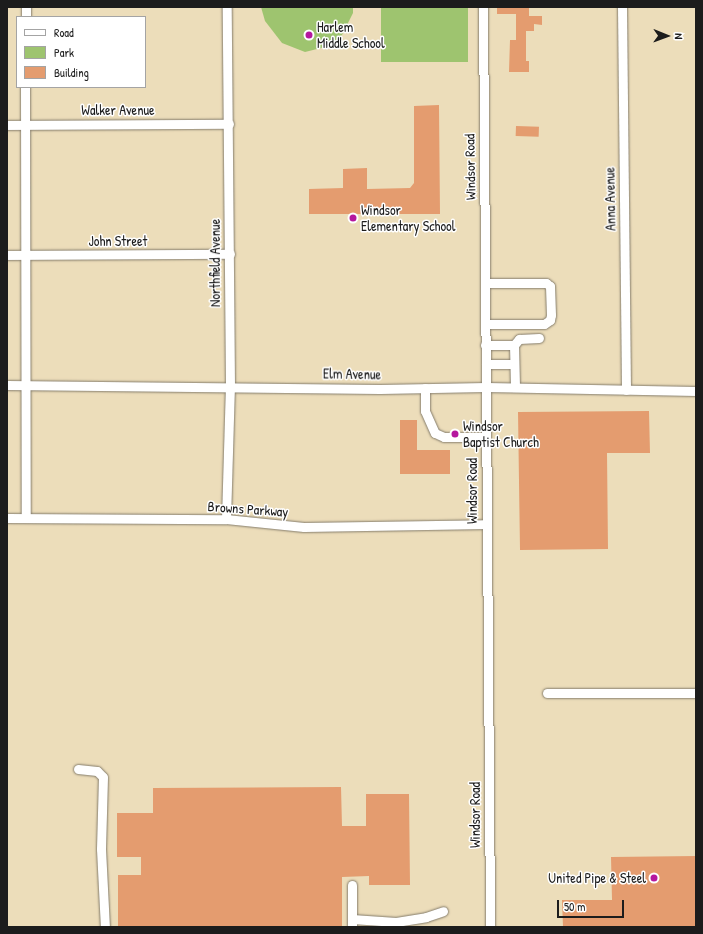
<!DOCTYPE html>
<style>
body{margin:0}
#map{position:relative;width:703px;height:934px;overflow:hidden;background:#ecddba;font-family:"Patrick Hand",sans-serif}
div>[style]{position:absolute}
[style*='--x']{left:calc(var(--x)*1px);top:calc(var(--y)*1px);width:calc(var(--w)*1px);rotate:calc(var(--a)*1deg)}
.green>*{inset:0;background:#9ec46f;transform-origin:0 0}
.building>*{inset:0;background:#e49c6f;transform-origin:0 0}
.roads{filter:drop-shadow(0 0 1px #847c6b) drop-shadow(0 0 1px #847c6b)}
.minor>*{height:9px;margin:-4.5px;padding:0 4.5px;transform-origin:4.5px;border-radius:4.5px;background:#fff}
.dots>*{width:11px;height:11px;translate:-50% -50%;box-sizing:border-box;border:2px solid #fff;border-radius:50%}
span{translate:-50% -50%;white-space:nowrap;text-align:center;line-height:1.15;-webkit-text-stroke:3px #fff;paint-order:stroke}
.poi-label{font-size:14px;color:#1c1c1c}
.left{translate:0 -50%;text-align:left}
.right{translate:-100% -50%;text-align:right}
.street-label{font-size:14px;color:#1c1c1c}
.frame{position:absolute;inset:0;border:8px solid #1c1c1c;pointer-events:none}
.legend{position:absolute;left:16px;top:16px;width:130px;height:72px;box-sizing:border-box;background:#fff;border:1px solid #a4a4a4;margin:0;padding:5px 7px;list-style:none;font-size:12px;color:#1c1c1c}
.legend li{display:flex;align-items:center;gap:8px;height:20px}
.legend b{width:20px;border:1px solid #a4a4a4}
.north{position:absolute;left:647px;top:16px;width:40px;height:40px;-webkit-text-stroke:3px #fff;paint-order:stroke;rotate:91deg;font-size:11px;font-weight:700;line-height:16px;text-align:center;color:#1c1c1c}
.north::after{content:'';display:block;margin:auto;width:14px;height:18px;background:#1c1c1c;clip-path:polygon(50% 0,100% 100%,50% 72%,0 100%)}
.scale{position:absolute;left:557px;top:900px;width:67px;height:18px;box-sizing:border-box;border:2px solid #1c1c1c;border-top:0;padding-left:5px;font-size:12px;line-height:14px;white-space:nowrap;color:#1c1c1c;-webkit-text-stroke:3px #fff;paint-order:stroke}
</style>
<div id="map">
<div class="green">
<i style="clip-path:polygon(261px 7px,353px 7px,353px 13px,342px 35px,329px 46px,305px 52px,282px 43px,265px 21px)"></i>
<i style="left:381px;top:7px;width:87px;height:55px"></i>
</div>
<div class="building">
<i style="clip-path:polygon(497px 7px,529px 7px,529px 16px,542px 16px,542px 25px,534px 24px,534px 31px,526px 31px,526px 61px,529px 61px,529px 72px,509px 72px,510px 40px,516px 40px,516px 14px,497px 14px)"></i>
<i style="clip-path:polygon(439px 105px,440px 214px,309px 214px,309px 189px,343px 188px,343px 169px,367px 168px,367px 189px,410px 188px,414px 183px,414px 106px)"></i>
<i style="left:516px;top:126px;width:23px;height:10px;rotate:2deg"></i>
<i style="clip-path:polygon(649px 411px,650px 453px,607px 453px,608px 549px,520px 550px,518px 412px)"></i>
<i style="clip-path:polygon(400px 420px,417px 420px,417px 450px,450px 450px,450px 474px,400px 474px)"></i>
<i style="clip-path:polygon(341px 787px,342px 826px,366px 826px,366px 794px,409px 794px,410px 885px,369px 885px,369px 876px,342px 877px,342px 927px,118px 927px,118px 875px,141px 875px,141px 857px,117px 857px,117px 813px,153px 813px,153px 788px)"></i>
<i style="clip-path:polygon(696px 856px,696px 927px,563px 927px,562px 900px,612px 900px,611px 857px)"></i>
</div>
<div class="roads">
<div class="minor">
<i style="--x:483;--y:7;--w:920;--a:89.56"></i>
<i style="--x:622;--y:7;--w:383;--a:89.4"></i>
<i style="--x:26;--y:17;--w:10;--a:-90"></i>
<i style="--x:25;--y:87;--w:431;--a:89.9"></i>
<i style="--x:7;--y:125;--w:222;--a:-0.3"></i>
<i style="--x:7;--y:255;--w:223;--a:-0.3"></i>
<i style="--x:485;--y:283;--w:61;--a:0"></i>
<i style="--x:546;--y:283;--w:5;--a:37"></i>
<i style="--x:550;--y:286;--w:29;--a:88"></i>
<i style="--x:551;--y:315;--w:5;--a:101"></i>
<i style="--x:550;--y:320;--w:7;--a:146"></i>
<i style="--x:544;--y:324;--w:59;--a:180"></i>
<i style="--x:485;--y:345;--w:29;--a:0"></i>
<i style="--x:514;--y:345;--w:42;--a:88.6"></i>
<i style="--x:514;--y:345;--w:8;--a:-50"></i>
<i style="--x:519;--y:339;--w:20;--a:-3"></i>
<i style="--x:486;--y:364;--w:28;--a:0"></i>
<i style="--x:7;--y:385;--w:373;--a:0.6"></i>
<i style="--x:380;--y:389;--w:106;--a:-1.1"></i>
<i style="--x:486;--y:387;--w:210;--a:1.1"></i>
<i style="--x:425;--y:388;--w:23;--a:90"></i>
<i style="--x:425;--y:411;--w:24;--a:66"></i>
<i style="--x:435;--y:433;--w:10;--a:24"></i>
<i style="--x:444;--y:437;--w:42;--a:0"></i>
<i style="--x:7;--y:518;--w:219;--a:0.3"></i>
<i style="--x:226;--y:519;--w:78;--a:5.9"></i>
<i style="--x:304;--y:527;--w:183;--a:-0.9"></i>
<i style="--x:226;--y:519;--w:133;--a:-88.3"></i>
<i style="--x:230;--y:386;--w:379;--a:-90.5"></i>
<i style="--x:547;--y:693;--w:149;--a:0"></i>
<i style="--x:78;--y:769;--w:19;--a:6"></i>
<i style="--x:97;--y:771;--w:8;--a:45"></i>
<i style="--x:103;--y:777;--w:72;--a:91.6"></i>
<i style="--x:101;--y:849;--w:78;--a:87.1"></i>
<i style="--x:352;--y:885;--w:34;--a:90"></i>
<i style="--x:352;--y:927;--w:8;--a:-90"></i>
<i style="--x:352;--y:919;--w:44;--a:3.9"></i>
<i style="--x:396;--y:922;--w:30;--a:-9"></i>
<i style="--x:426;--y:917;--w:18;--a:-19"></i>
</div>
</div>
<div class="dots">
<i style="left:309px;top:35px;background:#b5179e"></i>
<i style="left:353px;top:218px;background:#b5179e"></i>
<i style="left:455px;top:434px;background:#b5179e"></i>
<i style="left:654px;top:878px;background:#b5179e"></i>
</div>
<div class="poi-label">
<span class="left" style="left:317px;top:35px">Harlem<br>Middle School</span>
<span class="left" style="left:361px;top:218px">Windsor<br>Elementary School</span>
<span class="left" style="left:463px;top:434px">Windsor<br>Baptist Church</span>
<span class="right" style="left:646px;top:878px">United Pipe &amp; Steel</span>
</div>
<div class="street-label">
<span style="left:118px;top:110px">Walker Avenue</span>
<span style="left:470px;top:167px;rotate:-91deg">Windsor Road</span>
<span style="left:610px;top:199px;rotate:-91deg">Anna Avenue</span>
<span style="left:118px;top:241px">John Street</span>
<span style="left:215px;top:263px;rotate:-90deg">Northfield Avenue</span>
<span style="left:352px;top:374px;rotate:1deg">Elm Avenue</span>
<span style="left:472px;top:491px;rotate:-90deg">Windsor Road</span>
<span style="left:248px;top:509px;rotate:4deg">Browns Parkway</span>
<span style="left:475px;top:815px;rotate:-90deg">Windsor Road</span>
</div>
<div class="frame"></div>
<ul class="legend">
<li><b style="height:5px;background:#fff"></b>Road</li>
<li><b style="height:11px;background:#9ec46f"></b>Park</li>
<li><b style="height:11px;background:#e49c6f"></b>Building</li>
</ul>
<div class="north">N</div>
<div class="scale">50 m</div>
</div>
